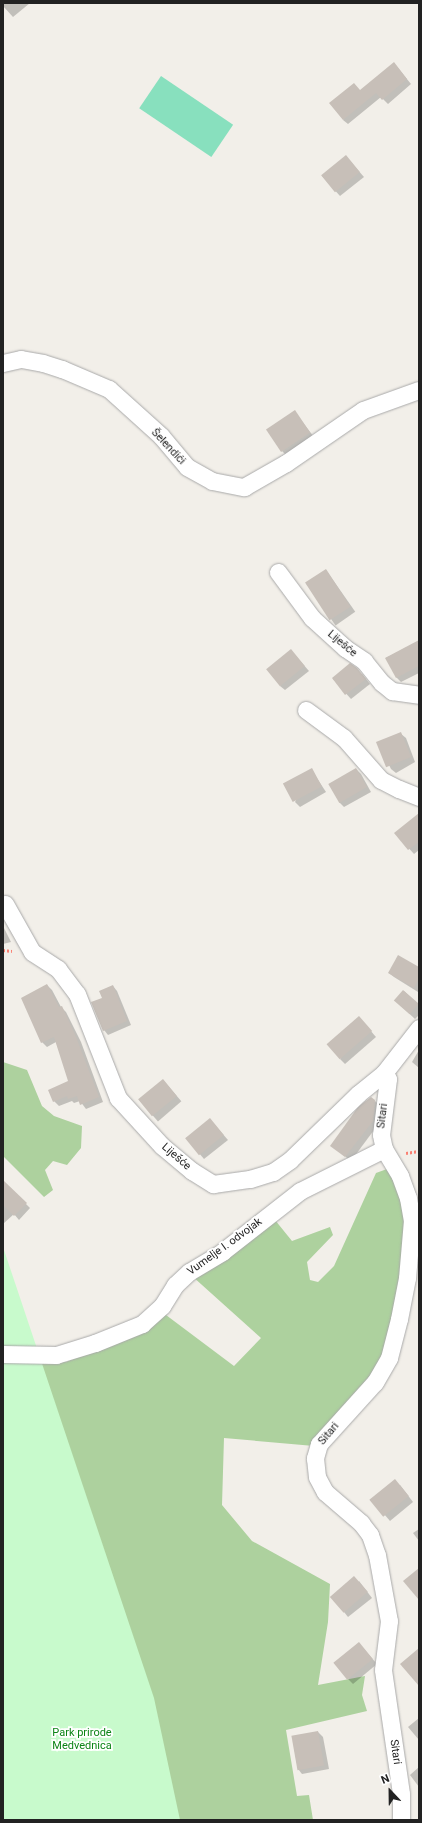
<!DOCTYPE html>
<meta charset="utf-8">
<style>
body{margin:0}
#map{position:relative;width:422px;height:1823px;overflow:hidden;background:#f2efe9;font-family:Roboto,sans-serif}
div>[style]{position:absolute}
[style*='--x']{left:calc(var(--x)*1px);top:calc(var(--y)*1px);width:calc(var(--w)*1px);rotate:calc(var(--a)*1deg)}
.forest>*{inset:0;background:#add19e}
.park>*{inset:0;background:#c8facc}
.pitch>*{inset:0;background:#88e0be;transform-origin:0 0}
.shadow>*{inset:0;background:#0003;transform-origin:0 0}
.building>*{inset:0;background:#c7bfb8;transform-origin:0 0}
.path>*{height:2.5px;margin-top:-1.25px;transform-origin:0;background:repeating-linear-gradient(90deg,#fa8072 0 2px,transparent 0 4px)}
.roads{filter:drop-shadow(0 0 1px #a9a9a9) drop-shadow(0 0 1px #a9a9a9)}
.minor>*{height:17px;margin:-8.5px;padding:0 8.5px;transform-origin:8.5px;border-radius:8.5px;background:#fff}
span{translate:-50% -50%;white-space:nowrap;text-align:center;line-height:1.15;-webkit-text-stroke:3.5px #fff;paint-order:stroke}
.street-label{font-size:11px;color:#222}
.park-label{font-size:11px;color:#0c8416}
.frame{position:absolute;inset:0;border:4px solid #222;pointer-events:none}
.north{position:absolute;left:370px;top:1771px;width:40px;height:40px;-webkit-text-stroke:3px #fff;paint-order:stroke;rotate:338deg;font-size:11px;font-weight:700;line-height:16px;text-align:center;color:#222}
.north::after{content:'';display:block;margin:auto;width:14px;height:18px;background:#222;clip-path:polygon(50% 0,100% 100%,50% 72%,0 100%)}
</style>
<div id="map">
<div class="forest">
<i style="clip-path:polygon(3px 1062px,27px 1070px,42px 1106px,54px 1116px,82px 1126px,81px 1148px,67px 1165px,53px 1161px,45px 1170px,53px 1190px,44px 1197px,3px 1156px)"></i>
<i style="clip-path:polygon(387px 1169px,395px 1175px,406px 1217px,400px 1287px,383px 1359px,314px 1446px,224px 1438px,222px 1505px,252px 1541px,330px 1584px,328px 1622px,318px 1685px,365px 1676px,362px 1695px,367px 1711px,286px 1730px,297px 1796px,309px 1795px,313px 1820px,3px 1820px,40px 1358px,66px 1362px,111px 1343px,162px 1312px,234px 1366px,261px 1338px,192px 1276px,275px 1220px,292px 1241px,330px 1227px,333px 1235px,307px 1262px,310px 1280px,318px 1282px,334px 1266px,376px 1173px)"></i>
</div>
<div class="park">
<i style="clip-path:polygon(3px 1247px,154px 1698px,180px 1820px,3px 1820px)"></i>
</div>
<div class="pitch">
<i style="left:161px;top:76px;width:87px;height:39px;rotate:34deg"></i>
</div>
<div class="shadow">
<i style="clip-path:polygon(3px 3px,30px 3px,13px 17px,3px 6px)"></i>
<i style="clip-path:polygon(398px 68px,411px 84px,388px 104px,381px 97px,348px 124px,343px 120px,360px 91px)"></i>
<i style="clip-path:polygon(350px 161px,364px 177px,340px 196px,322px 176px)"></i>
<i style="clip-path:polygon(294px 411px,314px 437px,287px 456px,282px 451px)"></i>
<i style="left:326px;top:570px;width:51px;height:24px;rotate:55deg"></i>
<i style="clip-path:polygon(419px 641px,419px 673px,401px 682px,397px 678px,386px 658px)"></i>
<i style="clip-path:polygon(295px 655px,309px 671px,285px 690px,280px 686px)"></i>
<i style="clip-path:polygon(362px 674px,370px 684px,351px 699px,333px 679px)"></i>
<i style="clip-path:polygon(401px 734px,406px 738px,415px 762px,396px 773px,391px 769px,379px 745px)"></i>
<i style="clip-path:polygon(311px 769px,326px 792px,300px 807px,295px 802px)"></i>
<i style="clip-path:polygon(356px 769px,361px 774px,371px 792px,344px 807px,339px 802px)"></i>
<i style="clip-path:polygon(419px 815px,419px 850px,414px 854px,396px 834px)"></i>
<i style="clip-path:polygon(3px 926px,11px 942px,3px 944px)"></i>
<i style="clip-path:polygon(419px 968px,418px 992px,394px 977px,389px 973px)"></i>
<i style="clip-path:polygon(47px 985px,52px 990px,61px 1007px,66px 1012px,81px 1042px,103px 1102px,86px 1109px,80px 1101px,74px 1103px,72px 1101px,59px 1106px,54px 1101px,70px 1082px,56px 1042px,47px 1047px,42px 1042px)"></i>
<i style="clip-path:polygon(113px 986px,117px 991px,131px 1025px,108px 1035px,104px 1030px)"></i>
<i style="clip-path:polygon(404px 991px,419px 1005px,419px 1015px,415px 1019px,400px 1005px)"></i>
<i style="clip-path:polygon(363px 1022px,376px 1037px,345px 1064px,340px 1059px)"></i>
<i style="clip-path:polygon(419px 1050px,419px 1068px,412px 1062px)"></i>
<i style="left:163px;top:1080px;width:28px;height:31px;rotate:49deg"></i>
<i style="clip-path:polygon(375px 1101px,380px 1106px,377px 1126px,351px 1161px,332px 1146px)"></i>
<i style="clip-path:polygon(214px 1124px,228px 1140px,204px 1159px,186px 1138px)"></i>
<i style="clip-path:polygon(6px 1184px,30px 1208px,19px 1220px,14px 1214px,3px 1224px,3px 1186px)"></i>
<i style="clip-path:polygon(400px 1485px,413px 1502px,390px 1521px,372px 1500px)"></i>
<i style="clip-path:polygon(419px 1529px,419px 1541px,413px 1533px)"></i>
<i style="clip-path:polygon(359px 1581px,372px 1598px,348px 1617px,344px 1612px)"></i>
<i style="clip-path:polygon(363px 1648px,377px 1664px,353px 1684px,348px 1679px)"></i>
<i style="clip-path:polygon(419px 1718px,419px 1740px,408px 1727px)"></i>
<i style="clip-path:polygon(318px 1732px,323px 1737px,329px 1769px,302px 1774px,298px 1769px)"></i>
<i style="clip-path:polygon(419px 1767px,419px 1787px,410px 1775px)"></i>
</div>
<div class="building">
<i style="clip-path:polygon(394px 62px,407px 79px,382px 100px,376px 93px,343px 120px,329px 103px,354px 83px,360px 90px)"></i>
<i style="left:346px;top:155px;width:22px;height:32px;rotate:51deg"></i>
<i style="left:295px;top:410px;width:27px;height:35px;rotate:56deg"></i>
<i style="left:326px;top:569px;width:45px;height:25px;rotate:57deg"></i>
<i style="clip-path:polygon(419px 640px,419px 666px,396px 678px,385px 658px)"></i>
<i style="left:291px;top:649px;width:22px;height:32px;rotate:51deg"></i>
<i style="clip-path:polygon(350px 663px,357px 668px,366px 679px,345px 695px,332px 678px)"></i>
<i style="left:401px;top:732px;width:27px;height:27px;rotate:68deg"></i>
<i style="left:312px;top:768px;width:21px;height:33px;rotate:62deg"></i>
<i style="left:356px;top:768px;width:22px;height:32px;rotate:60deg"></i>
<i style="clip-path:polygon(419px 813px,419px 842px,408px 850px,394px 833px)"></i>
<i style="clip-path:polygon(398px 955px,419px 967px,419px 978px,414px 988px,388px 973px)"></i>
<i style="clip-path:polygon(47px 984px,59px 1007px,62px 1006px,76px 1037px,99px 1097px,80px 1105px,77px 1096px,68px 1099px,67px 1096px,53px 1102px,48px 1090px,68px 1081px,54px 1037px,41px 1043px,21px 998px)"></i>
<i style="clip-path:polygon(113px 985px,127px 1021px,103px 1031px,91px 1002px,102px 998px,99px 991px)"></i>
<i style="left:403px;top:990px;width:21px;height:14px;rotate:41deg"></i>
<i style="left:359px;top:1016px;width:20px;height:43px;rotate:49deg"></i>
<i style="left:163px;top:1079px;width:22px;height:32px;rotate:51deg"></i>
<i style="clip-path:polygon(371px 1097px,375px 1100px,373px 1121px,345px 1157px,330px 1146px,358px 1107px)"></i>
<i style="left:210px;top:1118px;width:22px;height:32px;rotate:51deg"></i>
<i style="clip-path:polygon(3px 1180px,27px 1203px,14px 1216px,3px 1205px)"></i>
<i style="left:395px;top:1479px;width:22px;height:33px;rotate:51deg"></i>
<i style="clip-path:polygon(419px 1568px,419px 1600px,403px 1581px)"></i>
<i style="left:354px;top:1576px;width:21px;height:32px;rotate:49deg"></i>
<i style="left:359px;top:1642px;width:22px;height:33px;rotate:51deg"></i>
<i style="clip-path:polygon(419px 1648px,419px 1686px,400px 1664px)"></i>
<i style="left:318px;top:1731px;width:35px;height:27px;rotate:80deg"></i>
</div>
<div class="path">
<i style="--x:3;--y:950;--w:9;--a:6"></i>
<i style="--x:406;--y:1153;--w:13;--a:-9"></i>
</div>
<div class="roads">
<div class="minor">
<i style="--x:3;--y:363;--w:18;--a:-13"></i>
<i style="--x:21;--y:359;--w:22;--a:10"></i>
<i style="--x:43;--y:363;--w:20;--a:18"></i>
<i style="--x:62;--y:369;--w:51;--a:23.1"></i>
<i style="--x:109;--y:389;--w:70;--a:42.1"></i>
<i style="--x:161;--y:436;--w:40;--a:50"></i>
<i style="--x:187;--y:467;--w:29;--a:29"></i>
<i style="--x:212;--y:481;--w:33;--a:11"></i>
<i style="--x:244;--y:487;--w:48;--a:-29.7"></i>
<i style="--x:286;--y:463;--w:93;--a:-34.5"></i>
<i style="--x:363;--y:410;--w:59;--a:-19.7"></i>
<i style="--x:278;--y:572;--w:57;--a:53.5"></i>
<i style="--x:312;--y:618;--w:45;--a:42.3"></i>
<i style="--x:345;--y:648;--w:23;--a:34"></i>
<i style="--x:364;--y:661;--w:28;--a:51"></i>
<i style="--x:382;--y:683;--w:13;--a:39"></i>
<i style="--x:392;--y:691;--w:27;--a:8"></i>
<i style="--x:306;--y:710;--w:47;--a:36.4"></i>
<i style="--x:344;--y:738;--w:56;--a:48.6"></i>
<i style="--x:381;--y:780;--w:20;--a:27"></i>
<i style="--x:399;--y:789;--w:22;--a:22"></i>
<i style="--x:5;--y:904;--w:55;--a:60.6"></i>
<i style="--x:32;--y:952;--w:31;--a:33"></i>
<i style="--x:58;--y:969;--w:31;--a:53"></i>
<i style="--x:77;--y:994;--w:112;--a:68.5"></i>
<i style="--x:118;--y:1098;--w:65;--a:47.5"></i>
<i style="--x:162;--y:1146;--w:39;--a:40"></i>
<i style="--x:192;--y:1171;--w:25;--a:32"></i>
<i style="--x:213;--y:1184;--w:37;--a:-8"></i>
<i style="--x:250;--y:1179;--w:24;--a:-17"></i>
<i style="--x:273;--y:1172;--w:21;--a:-35"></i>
<i style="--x:290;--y:1160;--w:95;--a:-44.1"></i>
<i style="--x:358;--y:1094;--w:33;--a:-39"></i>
<i style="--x:384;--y:1073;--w:57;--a:-52.1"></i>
<i style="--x:384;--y:1073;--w:7;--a:56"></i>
<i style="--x:388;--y:1079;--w:56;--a:97.1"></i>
<i style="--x:381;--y:1135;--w:14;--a:78"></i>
<i style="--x:384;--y:1149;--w:31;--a:59"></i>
<i style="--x:400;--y:1176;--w:23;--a:70"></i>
<i style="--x:408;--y:1198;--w:22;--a:80"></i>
<i style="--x:412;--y:1220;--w:58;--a:94.9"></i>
<i style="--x:407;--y:1278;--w:42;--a:101"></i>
<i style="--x:399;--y:1319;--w:40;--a:104.4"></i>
<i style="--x:389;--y:1358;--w:28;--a:120"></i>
<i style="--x:375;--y:1382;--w:84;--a:132.1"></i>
<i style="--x:319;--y:1444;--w:15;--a:106"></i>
<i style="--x:315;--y:1458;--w:19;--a:84"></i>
<i style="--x:317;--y:1477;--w:17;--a:62"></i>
<i style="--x:325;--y:1492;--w:48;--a:40.7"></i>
<i style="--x:361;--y:1523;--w:15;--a:53"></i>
<i style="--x:370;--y:1535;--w:21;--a:71"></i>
<i style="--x:377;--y:1555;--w:67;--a:79.7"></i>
<i style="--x:389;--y:1621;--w:49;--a:97"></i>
<i style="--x:383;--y:1670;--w:125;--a:81.7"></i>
<i style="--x:401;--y:1794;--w:26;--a:90"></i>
<i style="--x:3;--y:1354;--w:53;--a:1.1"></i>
<i style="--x:56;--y:1355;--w:41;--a:-17.1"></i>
<i style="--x:95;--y:1343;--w:51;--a:-22"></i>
<i style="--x:142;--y:1324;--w:27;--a:-42"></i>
<i style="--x:162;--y:1306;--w:25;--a:-58"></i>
<i style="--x:175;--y:1285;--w:19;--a:-43"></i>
<i style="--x:189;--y:1272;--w:39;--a:-31"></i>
<i style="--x:222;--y:1252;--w:99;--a:-38"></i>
<i style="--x:300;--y:1191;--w:94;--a:-26.6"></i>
</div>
</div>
<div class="street-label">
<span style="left:168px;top:447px;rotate:47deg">Šelendići</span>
<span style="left:342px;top:644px;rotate:40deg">Liješće</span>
<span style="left:383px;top:1116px;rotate:-83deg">Sitari</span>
<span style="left:176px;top:1157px;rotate:41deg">Liješće</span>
<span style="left:225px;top:1247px;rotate:-36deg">Vumelje I. odvojak</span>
<span style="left:329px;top:1434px;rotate:-50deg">Sitari</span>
<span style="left:395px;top:1752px;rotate:82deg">Sitari</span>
</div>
<div class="park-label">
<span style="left:82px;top:1740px">Park prirode<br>Medvednica</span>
</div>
<div class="frame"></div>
<div class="north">N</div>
</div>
